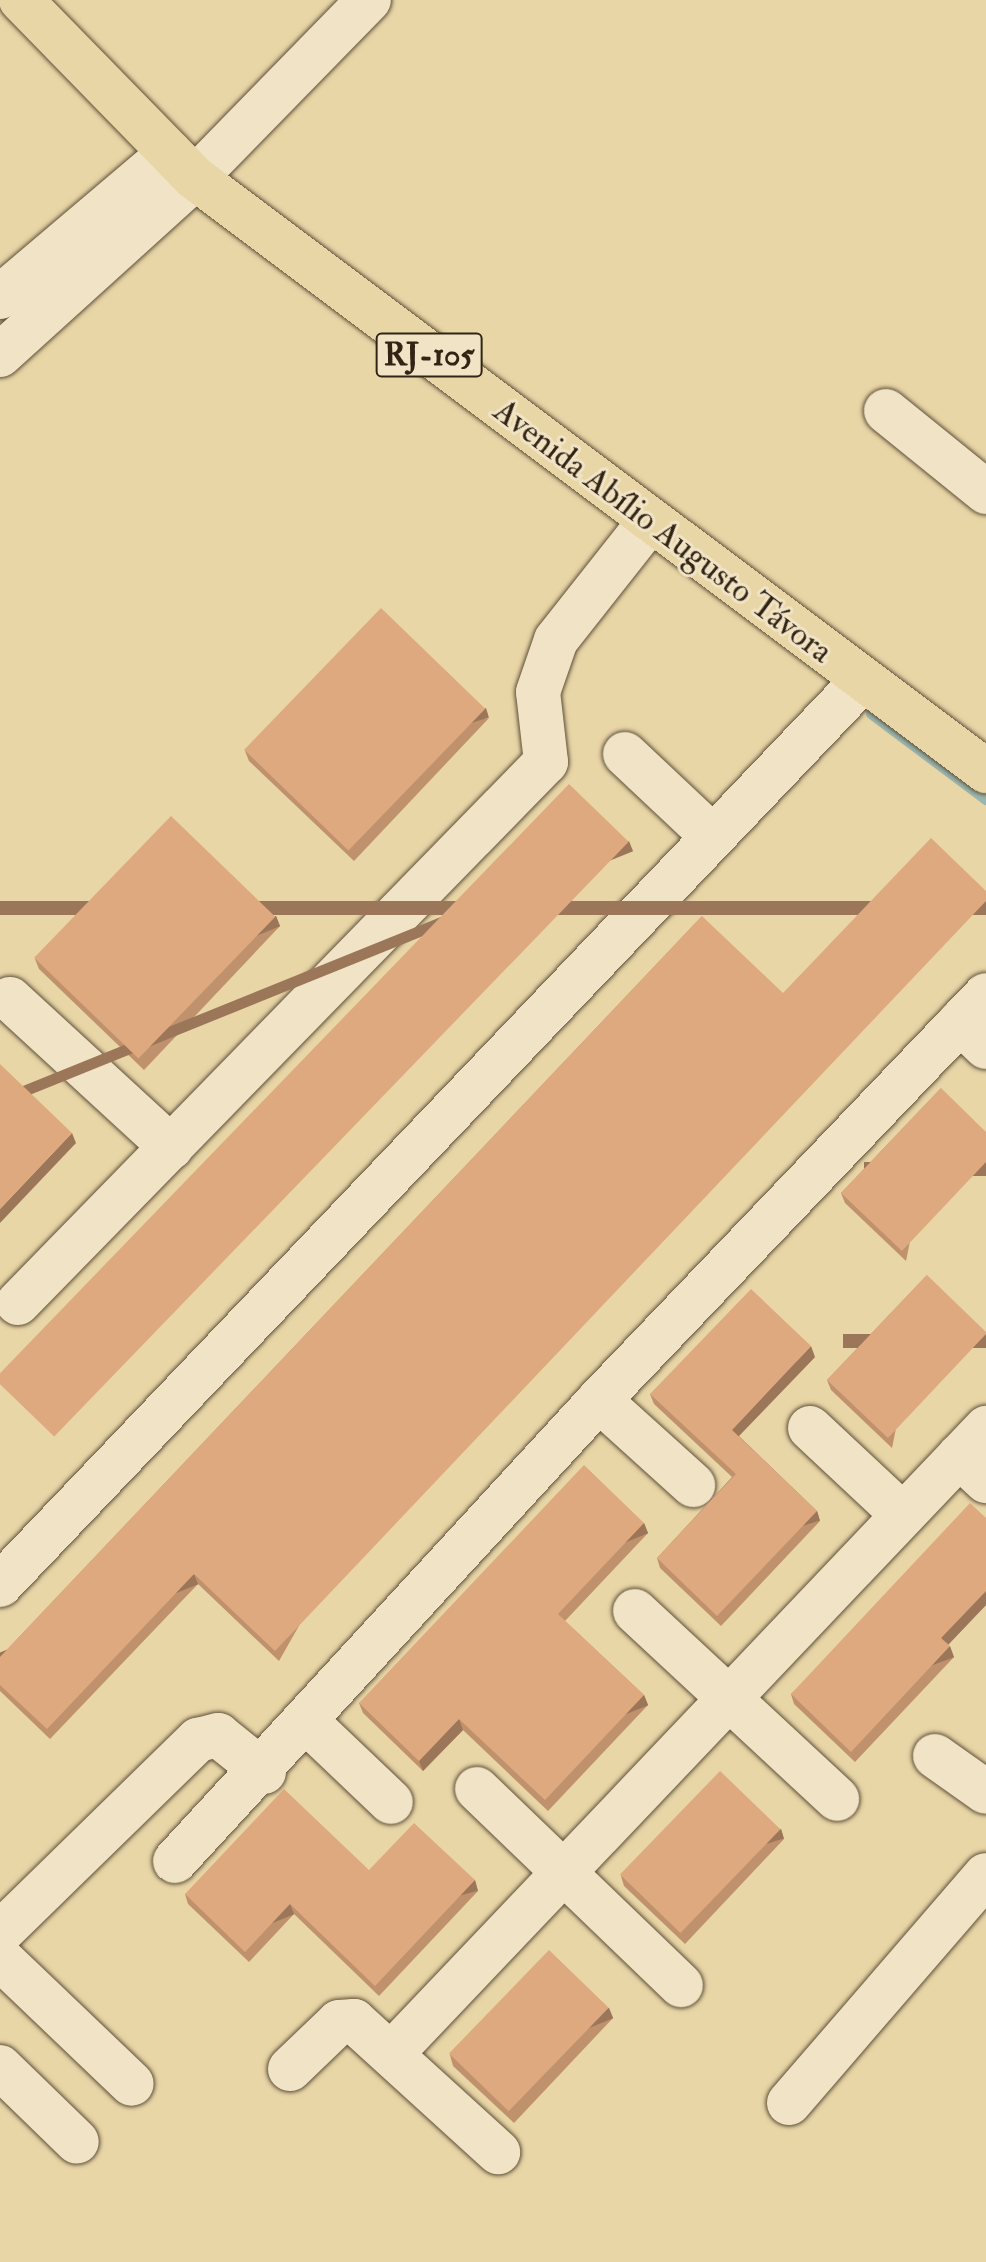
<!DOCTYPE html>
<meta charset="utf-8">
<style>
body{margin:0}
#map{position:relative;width:986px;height:2262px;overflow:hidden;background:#e9d6a7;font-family:"IM FELL Double Pica",serif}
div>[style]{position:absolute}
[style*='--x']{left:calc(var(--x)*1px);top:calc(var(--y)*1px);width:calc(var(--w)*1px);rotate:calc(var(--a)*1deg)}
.stream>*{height:10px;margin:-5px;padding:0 5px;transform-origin:5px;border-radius:5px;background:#99b7af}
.roads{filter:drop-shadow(0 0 2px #5f5039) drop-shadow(0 0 2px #5f5039)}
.minor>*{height:44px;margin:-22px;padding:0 22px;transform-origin:22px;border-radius:22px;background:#f1e4c6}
.major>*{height:44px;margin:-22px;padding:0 22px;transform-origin:22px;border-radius:22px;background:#e9d6a7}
.wall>*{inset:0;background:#bf916d}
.shaded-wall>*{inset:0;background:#9b7659;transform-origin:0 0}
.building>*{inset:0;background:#dea97f;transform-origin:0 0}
span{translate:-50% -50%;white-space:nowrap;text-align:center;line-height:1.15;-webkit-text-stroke:6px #f1e4c6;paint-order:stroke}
.shield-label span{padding:2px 6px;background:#f1e4c6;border:2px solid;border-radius:6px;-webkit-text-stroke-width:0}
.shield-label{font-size:32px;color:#312414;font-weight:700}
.street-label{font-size:34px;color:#312414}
</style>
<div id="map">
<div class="stream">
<i style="--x:871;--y:714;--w:144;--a:36.8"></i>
</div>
<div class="roads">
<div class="minor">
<i style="--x:0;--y:297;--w:223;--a:-40.3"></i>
<i style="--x:0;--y:355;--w:263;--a:-42.2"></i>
<i style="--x:195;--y:178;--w:249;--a:-45.7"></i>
<i style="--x:886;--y:411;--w:129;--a:39"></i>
<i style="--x:625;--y:754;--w:121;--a:43.3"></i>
<i style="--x:10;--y:999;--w:219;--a:42.6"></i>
<i style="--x:960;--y:1022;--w:36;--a:44"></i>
<i style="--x:18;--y:1303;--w:756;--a:-45.7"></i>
<i style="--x:546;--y:762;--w:70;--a:-96.5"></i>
<i style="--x:538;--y:692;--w:55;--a:-70.9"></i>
<i style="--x:556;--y:640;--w:152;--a:-51.7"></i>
<i style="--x:599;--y:1400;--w:127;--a:42.1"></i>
<i style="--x:810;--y:1428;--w:127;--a:43.1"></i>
<i style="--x:959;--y:1456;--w:37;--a:43"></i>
<i style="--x:0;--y:1585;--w:1249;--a:-46.36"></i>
<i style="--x:635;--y:1611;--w:276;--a:42.9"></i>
<i style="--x:309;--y:1724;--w:113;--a:43.6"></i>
<i style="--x:935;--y:1756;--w:62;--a:35.2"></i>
<i style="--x:477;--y:1789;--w:283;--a:43.9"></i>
<i style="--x:175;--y:1861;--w:626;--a:-47.39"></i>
<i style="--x:599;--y:1400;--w:560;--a:-46.3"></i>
<i style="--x:0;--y:1933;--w:277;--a:-44.3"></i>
<i style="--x:198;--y:1740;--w:21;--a:-14"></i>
<i style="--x:218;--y:1735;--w:59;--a:38.8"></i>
<i style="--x:0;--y:1958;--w:182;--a:43.7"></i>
<i style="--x:391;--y:2054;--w:864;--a:-46.45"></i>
<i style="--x:0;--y:2067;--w:107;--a:44.2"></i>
<i style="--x:290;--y:2069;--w:68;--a:-43.8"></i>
<i style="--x:339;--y:2022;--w:15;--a:-4"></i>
<i style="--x:354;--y:2021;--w:195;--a:42.3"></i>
<i style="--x:789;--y:2103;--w:301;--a:-49.2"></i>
</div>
<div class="major">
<i style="--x:21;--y:0;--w:249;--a:45.7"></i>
<i style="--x:195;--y:178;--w:989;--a:36.86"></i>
</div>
</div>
<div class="wall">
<i style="clip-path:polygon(489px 718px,354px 861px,249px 761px,245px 751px)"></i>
<i style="clip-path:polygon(276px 916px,280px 926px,144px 1070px,39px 969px,35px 959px)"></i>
<i style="clip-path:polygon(702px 916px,279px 1661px,198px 1584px,50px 1739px,0 1691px,0 1657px)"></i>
<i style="clip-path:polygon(941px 1088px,906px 1261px,845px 1203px,841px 1193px)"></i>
<i style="clip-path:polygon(927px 1275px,892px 1448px,831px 1390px,827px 1380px)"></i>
<i style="clip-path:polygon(815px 1357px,739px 1436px,817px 1511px,820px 1521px,721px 1626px,660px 1568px,657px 1558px,732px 1477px,654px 1404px,650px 1394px)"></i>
<i style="clip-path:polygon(986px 1518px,986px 1605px,948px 1645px,954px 1657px,855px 1762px,794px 1704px,791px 1694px)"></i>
<i style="clip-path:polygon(644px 1523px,648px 1533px,565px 1621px,644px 1695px,648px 1705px,548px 1811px,463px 1730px,423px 1771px,363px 1713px,359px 1703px)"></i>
<i style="clip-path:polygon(781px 1829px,784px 1839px,685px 1944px,624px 1886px,621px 1876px)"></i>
<i style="clip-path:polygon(369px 1870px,475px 1880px,478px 1891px,379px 1996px,294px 1914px,249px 1962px,188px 1904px,185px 1894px)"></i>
<i style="clip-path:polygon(609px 2008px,613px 2018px,514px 2123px,453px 2066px,450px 2055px)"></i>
</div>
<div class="shaded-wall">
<i style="left:486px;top:708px;width:10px;height:197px;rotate:73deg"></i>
<i style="left:629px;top:841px;width:11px;height:915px;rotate:68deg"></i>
<i style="left:986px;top:901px;width:14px;height:1033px;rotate:90deg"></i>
<i style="left:276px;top:916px;width:11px;height:198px;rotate:68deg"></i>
<i style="clip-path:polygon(72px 1133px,76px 1143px,0 1223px,0 1209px)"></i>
<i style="left:986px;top:1162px;width:14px;height:122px;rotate:90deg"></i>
<i style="left:986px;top:1334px;width:14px;height:143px;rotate:90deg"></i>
<i style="clip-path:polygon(811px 1346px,815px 1357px,735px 1440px,732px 1430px)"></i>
<i style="left:817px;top:1511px;width:10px;height:145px;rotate:73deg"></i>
<i style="left:644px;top:1523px;width:11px;height:125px;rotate:68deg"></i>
<i style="left:194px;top:1574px;width:11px;height:214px;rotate:68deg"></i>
<i style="clip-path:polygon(986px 1591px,986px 1605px,945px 1648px,941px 1638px)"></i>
<i style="left:950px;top:1646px;width:12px;height:145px;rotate:70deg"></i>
<i style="left:644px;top:1695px;width:11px;height:144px;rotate:68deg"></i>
<i style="clip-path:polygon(459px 1719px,463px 1730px,423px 1771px,419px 1761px)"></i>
<i style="left:781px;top:1829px;width:10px;height:145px;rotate:73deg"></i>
<i style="left:475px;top:1880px;width:11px;height:146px;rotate:75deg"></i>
<i style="left:290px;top:1904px;width:11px;height:66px;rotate:68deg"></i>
<i style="left:609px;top:2008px;width:11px;height:144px;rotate:68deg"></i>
</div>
<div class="building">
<i style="left:381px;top:608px;width:145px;height:197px;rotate:44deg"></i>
<i style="left:569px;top:784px;width:83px;height:827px;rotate:44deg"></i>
<i style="left:171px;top:816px;width:145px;height:197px;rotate:44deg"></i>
<i style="clip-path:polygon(931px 838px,986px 891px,986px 901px,275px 1651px,194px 1574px,47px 1729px,0 1685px,0 1657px,702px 916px,783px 993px)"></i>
<i style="clip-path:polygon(0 1064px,72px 1133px,0 1209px)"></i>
<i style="clip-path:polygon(941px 1088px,986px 1132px,986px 1162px,902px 1251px,841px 1193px)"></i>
<i style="clip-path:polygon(927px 1275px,986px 1332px,986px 1334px,888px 1438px,827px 1380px)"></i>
<i style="clip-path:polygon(751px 1289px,811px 1346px,732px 1430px,817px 1511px,717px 1616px,657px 1558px,736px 1474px,650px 1394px)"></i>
<i style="clip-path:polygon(584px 1465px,644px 1523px,558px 1614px,644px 1695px,545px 1800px,459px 1719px,419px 1761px,359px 1703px)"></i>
<i style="clip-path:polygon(970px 1503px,986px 1518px,986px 1591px,941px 1638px,950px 1646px,851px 1752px,791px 1694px)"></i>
<i style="left:720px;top:1771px;width:84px;height:144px;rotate:44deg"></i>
<i style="clip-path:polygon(284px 1789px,369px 1870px,414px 1823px,475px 1880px,375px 1986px,290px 1904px,245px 1952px,185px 1894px)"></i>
<i style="left:549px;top:1950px;width:83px;height:144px;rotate:44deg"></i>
</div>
<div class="shield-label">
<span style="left:429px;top:355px">RJ-105</span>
</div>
<div class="street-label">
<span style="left:663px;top:531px;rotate:37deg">Avenida Abílio Augusto Távora</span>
</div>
</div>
